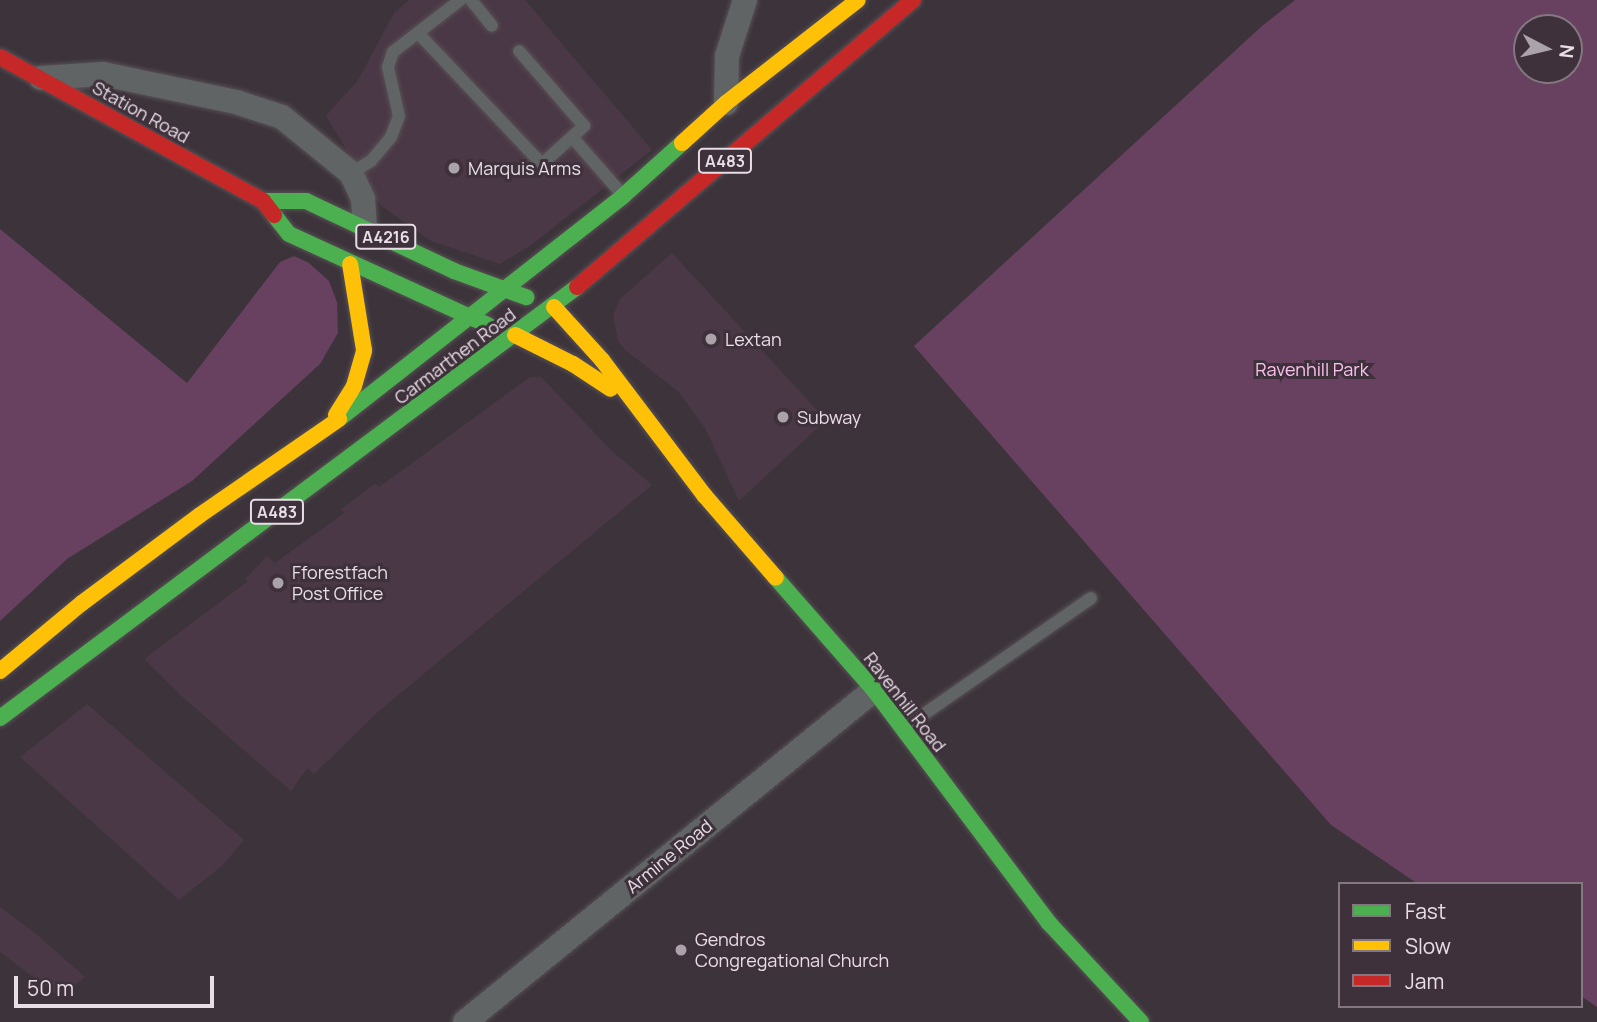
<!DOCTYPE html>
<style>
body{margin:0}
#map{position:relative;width:1597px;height:1022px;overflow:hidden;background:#3c343a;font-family:Manrope,sans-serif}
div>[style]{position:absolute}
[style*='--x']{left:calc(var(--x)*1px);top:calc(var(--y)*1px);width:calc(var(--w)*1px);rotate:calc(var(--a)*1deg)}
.built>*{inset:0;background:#4b3846}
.green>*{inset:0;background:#684060}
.roads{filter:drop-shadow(0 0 2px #575055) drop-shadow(0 0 2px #575055)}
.lane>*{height:12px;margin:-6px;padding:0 6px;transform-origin:6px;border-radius:6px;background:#616464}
.street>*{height:24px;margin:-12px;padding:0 12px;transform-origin:12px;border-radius:12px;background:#616464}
.fast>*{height:16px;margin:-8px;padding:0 8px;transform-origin:8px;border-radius:8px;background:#4caf50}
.slow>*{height:16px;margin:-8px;padding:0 8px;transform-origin:8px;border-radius:8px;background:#ffc107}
.jam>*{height:16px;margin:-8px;padding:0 8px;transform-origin:8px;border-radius:8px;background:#c62828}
.dots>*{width:19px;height:19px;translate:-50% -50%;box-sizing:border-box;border:4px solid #3f313c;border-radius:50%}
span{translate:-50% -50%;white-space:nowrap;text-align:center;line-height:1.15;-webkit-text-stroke:6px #3f313c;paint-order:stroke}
.shield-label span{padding:2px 5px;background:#3f313c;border:2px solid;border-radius:5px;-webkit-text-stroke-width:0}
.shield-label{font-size:16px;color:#e8dfe6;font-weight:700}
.street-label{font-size:18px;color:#e8dfe6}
.poi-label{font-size:18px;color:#e8dfe6}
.left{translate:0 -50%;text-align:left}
.park-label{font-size:18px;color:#fbc1ee}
.legend{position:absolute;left:1338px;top:882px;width:245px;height:126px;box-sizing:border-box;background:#3f313c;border:2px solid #837780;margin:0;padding:9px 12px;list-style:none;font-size:21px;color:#e8dfe6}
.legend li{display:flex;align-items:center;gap:14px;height:35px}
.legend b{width:35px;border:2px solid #837780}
.north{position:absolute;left:1513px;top:14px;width:70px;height:70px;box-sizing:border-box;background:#3f313c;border:2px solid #837780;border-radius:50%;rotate:97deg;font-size:19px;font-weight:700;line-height:28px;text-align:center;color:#e8dfe6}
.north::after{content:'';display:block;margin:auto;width:24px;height:32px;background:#aca3aa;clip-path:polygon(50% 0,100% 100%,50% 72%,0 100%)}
.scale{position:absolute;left:14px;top:976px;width:200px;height:32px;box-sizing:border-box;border:4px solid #e8dfe6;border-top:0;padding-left:9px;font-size:21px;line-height:24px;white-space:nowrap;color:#e8dfe6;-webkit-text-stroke:5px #3f313c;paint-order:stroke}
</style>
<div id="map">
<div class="built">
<i style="clip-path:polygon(409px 0,525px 0,652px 150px,531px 245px,500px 264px,431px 241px,380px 205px,326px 116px,358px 80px,394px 13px)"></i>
<i style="clip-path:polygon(672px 253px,826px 420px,739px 501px,705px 428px,679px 392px,625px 350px,618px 341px,613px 315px,620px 299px)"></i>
<i style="clip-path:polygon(530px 377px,541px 377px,612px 451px,652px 485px,380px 710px,314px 774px,307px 768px,291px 791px,186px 700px,144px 659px,247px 582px,245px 579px,267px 556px,275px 563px,344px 513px,341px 509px,375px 484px,379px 487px,404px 469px)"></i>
<i style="clip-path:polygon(87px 704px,244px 840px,223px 865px,179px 900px,20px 757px)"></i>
<i style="clip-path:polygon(0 907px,35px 933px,85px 977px,60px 997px,0 952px)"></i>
</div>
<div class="green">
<i style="clip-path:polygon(evenodd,1295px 0,1597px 0,1597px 1007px,1581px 996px,1581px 884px,1418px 884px,1331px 825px,914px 346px,1262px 26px,1295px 0,1569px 28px,1569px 70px,1527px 70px,1527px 28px,1569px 28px)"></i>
<i style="clip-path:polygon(0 229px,187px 383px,280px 262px,294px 256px,309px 263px,329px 281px,337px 302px,338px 333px,320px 364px,192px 481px,67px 559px,0 621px)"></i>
</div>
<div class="roads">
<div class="lane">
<i style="--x:471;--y:0;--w:33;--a:51"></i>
<i style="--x:418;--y:33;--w:180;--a:46.6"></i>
<i style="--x:542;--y:164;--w:57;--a:-42.1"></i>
<i style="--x:584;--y:126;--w:99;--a:-130.9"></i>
<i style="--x:572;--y:137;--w:74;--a:48.8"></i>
<i style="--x:351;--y:173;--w:23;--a:-31"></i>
<i style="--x:371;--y:161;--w:31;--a:-50"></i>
<i style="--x:391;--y:137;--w:22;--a:-69"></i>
<i style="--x:399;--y:116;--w:50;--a:-102.7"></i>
<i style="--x:388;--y:67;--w:16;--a:-72"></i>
<i style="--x:393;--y:52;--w:85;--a:-37.8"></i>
<i style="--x:907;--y:726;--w:224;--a:-34.8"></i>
</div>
<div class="street">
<i style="--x:41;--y:78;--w:62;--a:-3.7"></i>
<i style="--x:103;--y:74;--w:136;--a:11.9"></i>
<i style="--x:236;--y:102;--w:48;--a:18.1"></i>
<i style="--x:282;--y:117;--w:89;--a:39.1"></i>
<i style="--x:351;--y:173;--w:29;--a:65"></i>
<i style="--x:363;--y:199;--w:28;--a:86"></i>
<i style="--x:726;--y:103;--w:47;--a:-88.8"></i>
<i style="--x:727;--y:56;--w:59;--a:-72.2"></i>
<i style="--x:465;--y:1022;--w:527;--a:-39.07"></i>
</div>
<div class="fast">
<i style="--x:263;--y:201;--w:43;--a:0"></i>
<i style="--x:306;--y:201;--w:164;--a:25.3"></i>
<i style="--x:454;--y:271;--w:77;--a:19.9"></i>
<i style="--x:274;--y:215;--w:24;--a:52"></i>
<i style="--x:289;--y:234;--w:219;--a:24.6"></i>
<i style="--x:339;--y:419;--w:361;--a:-38.1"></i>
<i style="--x:623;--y:196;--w:79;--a:-41.9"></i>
<i style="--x:776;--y:578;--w:149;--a:48.8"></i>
<i style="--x:874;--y:690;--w:291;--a:53.1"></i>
<i style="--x:1049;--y:923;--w:135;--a:47.1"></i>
<i style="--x:0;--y:718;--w:720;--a:-36.76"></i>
</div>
<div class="slow">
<i style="--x:682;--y:143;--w:59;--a:-42.3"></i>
<i style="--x:726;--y:103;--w:167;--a:-38"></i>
<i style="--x:554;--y:307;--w:72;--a:47.8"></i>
<i style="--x:602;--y:360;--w:171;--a:52.9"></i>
<i style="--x:705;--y:496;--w:108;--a:49.1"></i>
<i style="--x:515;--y:335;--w:65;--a:26.6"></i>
<i style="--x:573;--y:364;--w:45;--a:33.3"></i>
<i style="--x:336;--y:415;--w:34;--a:-58"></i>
<i style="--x:354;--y:386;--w:37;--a:-74"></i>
<i style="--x:364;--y:350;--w:87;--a:-99.2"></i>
<i style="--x:0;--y:671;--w:107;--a:-39.7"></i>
<i style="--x:82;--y:603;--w:147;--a:-36.7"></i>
<i style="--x:200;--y:515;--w:169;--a:-34.6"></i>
</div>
<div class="jam">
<i style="--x:0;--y:57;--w:300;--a:28.7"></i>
<i style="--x:263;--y:201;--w:18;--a:52"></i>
<i style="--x:577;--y:287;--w:442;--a:-40.5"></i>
</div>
</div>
<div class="dots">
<i style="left:454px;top:168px;background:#aca3aa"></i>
<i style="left:711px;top:339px;background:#aca3aa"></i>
<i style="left:783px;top:417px;background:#aca3aa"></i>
<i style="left:278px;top:583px;background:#aca3aa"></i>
<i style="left:681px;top:950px;background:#aca3aa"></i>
</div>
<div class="shield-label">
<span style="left:725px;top:161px">A483</span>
<span style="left:386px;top:237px">A4216</span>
<span style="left:277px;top:512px">A483</span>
</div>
<div class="street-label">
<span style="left:141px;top:112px;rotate:29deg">Station Road</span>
<span style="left:455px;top:356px;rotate:-37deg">Carmarthen Road</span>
<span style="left:905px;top:702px;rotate:52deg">Ravenhill Road</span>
<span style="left:669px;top:856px;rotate:-39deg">Armine Road</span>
</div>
<div class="poi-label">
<span class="left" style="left:468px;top:168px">Marquis Arms</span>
<span class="left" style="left:725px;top:339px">Lextan</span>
<span class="left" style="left:797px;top:417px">Subway</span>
<span class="left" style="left:292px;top:583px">Fforestfach<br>Post Office</span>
<span class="left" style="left:695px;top:950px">Gendros<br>Congregational Church</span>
</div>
<div class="park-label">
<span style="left:1312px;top:369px">Ravenhill Park</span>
</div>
<ul class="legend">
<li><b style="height:9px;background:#4caf50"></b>Fast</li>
<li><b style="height:9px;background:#ffc107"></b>Slow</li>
<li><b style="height:9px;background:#c62828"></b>Jam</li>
</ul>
<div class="north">N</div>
<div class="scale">50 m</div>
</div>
